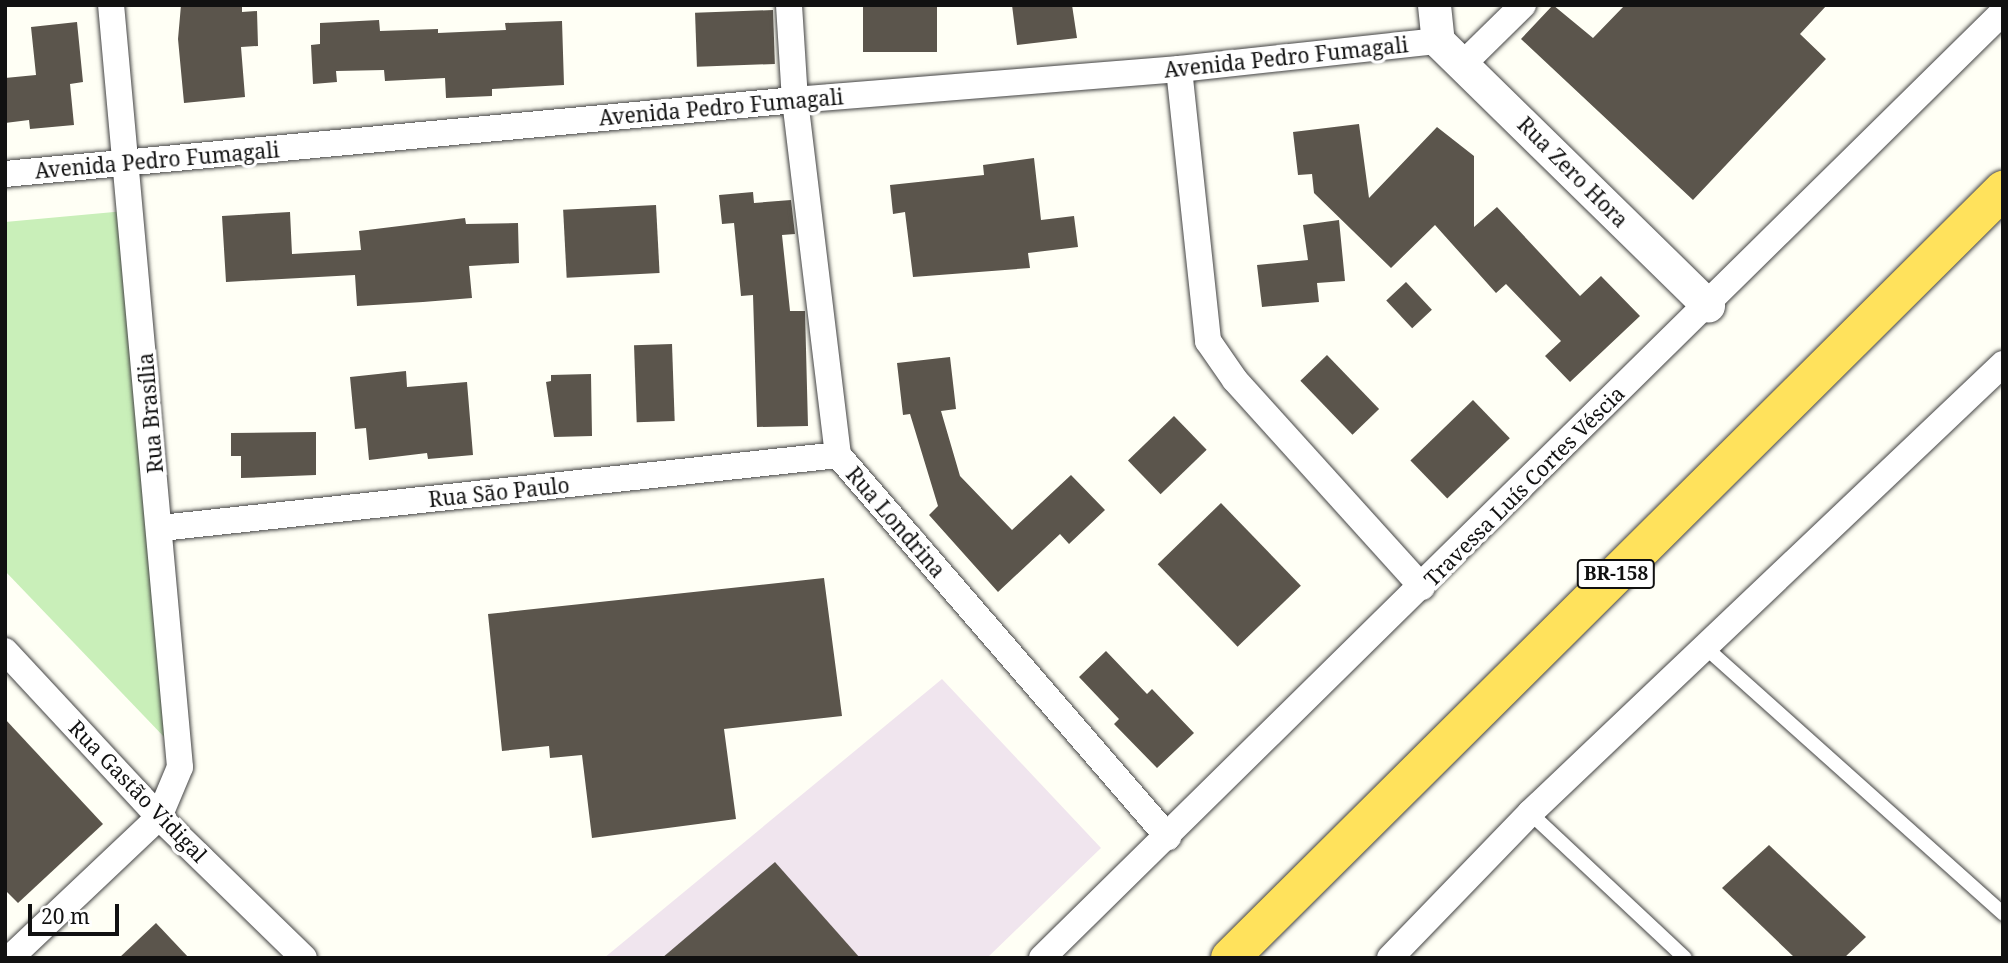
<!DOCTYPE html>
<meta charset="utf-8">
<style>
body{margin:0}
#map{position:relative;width:2008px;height:963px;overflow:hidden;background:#fffff5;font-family:"Noto Serif",serif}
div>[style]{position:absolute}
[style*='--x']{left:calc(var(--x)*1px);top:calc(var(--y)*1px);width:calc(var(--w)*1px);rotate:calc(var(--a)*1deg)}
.industrial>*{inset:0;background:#f0e5ee}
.green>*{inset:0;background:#c9efb9}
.building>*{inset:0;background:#5b554c;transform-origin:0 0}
.roads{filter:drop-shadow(0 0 2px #444) drop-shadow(0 0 2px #444)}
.service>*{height:14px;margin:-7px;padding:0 7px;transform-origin:7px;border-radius:7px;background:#fff}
.minor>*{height:26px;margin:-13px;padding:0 13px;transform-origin:13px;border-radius:13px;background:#fff}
.tertiary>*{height:33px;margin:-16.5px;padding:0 16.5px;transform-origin:16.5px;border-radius:16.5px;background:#fff}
.trunk>*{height:38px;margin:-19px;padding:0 19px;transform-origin:19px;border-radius:19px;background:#ffe25c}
span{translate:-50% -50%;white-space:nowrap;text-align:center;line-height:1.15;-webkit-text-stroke:7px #fff;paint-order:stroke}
.shield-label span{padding:2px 5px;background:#fff;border:2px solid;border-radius:5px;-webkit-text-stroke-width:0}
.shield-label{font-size:19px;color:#111;font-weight:700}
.street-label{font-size:21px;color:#111}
.frame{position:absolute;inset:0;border:7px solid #111;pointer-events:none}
.scale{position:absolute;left:28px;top:904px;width:91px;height:32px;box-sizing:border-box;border:4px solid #111;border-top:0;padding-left:9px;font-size:21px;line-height:24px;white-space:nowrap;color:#111;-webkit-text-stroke:5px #fff;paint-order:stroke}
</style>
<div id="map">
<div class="industrial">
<i style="clip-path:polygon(942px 679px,1101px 848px,987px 958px,604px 958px)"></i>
</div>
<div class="green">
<i style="clip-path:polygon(125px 211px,167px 740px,5px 571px,5px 222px)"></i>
</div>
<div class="building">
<i style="clip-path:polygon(181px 5px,242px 5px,242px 12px,257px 11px,258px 46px,241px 47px,245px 97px,184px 103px,178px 39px)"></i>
<i style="left:863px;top:5px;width:74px;height:47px"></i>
<i style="clip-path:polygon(1012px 5px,1072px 5px,1077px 38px,1017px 45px)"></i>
<i style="clip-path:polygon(1553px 5px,1593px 38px,1625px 5px,1827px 5px,1800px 34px,1826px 59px,1693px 200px,1521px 39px)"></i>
<i style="left:773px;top:10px;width:54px;height:78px;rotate:88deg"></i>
<i style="clip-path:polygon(379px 20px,380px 31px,438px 29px,438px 33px,506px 30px,505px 23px,562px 21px,564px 85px,492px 89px,492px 96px,446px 98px,445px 78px,385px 81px,384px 70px,336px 71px,337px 82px,313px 84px,311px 45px,320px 44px,320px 23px)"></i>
<i style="clip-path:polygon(77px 22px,83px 82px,70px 84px,74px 125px,30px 129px,29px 120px,5px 123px,5px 78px,36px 75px,31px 27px)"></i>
<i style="clip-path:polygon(1359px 124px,1369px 198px,1437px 127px,1474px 156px,1474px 227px,1497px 207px,1580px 296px,1601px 276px,1640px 316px,1570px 382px,1545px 356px,1561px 341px,1506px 284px,1496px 293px,1435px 225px,1391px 268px,1314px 193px,1312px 174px,1298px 175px,1293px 132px)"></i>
<i style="clip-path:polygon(1034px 158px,1041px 220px,1074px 216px,1078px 247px,1028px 253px,1030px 268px,913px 277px,905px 212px,893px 214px,890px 185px,984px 175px,983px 165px)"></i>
<i style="clip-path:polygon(753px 192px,754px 203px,791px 200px,795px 234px,782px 235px,790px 311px,805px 311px,808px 426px,757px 427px,753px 295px,741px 296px,734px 223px,722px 224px,719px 195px)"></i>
<i style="left:656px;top:205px;width:68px;height:93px;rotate:87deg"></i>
<i style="clip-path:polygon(290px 212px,292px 254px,361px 250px,359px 231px,465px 218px,466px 224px,518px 223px,519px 263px,469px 266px,472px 298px,423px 302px,357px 306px,355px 275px,226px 282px,222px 216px)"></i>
<i style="clip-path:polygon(1339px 220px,1345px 281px,1317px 283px,1319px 302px,1262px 307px,1257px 265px,1308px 260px,1303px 225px)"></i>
<i style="left:1406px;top:282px;width:38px;height:27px;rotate:47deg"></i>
<i style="left:672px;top:344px;width:77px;height:38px;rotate:88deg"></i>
<i style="left:1327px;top:355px;width:75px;height:37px;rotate:46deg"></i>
<i style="clip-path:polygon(950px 357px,956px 409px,941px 411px,960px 476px,1012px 530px,1071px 475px,1105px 510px,1069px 544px,1060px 534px,998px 592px,929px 515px,938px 506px,910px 414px,903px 415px,897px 363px)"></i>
<i style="clip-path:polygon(406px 371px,407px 387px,467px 382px,473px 455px,428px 459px,427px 453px,369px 460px,366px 428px,355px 429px,350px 377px)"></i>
<i style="clip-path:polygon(591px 374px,592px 436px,554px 437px,546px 382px,551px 381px,551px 375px)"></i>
<i style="left:1473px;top:400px;width:53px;height:87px;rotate:46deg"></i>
<i style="left:1174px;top:416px;width:47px;height:64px;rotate:46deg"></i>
<i style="clip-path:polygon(316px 432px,316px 475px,241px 478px,241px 456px,231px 456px,231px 433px)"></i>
<i style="left:1221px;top:503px;width:115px;height:88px;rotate:46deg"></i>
<i style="clip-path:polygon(824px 578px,842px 716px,724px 729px,736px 819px,592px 838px,582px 755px,550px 758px,549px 746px,502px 751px,488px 614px)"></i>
<i style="clip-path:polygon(1106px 651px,1147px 694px,1152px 689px,1194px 733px,1157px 768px,1114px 724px,1119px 719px,1079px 677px)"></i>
<i style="clip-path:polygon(5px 719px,103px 824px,18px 903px,5px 890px)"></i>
<i style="clip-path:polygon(1769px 845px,1866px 937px,1844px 958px,1795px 958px,1722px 888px)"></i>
<i style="clip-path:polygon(775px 862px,860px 958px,662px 958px)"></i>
<i style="clip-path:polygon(156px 923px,189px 958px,119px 958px)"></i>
</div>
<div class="roads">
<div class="service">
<i style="--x:1706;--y:648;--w:399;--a:41.8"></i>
<i style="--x:1530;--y:813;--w:212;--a:43.1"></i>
</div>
<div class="minor">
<i style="--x:789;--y:5;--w:95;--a:86.4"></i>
<i style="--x:795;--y:100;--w:358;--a:83.1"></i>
<i style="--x:838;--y:455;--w:505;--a:49.18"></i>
<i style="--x:1463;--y:64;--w:84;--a:-44.5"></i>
<i style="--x:1179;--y:69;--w:274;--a:83.9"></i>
<i style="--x:1208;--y:341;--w:47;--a:55.3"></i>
<i style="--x:1235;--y:380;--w:279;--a:47.9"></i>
<i style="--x:5;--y:174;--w:793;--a:-5.35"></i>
<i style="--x:795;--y:100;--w:385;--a:-4.6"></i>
<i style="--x:1179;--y:69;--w:261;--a:-6.2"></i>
<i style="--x:161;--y:528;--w:681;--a:-6.15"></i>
<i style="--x:5;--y:651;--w:226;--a:47.1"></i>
<i style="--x:159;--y:817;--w:202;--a:44.2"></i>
<i style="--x:10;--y:958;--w:205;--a:-43.4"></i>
<i style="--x:159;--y:817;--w:54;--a:-67.2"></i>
<i style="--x:180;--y:767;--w:765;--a:-95.17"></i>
<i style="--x:1042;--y:958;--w:1348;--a:-44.55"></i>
<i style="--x:1390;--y:958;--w:202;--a:-46"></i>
<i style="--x:1530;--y:813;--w:652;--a:-43.51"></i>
</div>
<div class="tertiary">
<i style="--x:1434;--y:5;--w:36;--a:84"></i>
<i style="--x:1438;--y:41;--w:378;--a:44.4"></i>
</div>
<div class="trunk">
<i style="--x:1230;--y:958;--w:1090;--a:-44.81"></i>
</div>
</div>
<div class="shield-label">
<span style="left:1616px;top:574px">BR-158</span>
</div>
<div class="street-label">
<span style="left:1286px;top:57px;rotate:-6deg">Avenida Pedro Fumagali</span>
<span style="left:721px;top:107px;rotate:-5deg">Avenida Pedro Fumagali</span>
<span style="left:157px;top:160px;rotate:-5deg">Avenida Pedro Fumagali</span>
<span style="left:1573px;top:172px;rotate:45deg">Rua Zero Hora</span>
<span style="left:150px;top:413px;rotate:-95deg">Rua Brasília</span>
<span style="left:1524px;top:486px;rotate:-45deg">Travessa Luís Cortes Véscia</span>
<span style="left:499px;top:492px;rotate:-6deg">Rua São Paulo</span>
<span style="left:896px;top:522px;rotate:49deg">Rua Londrina</span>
<span style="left:138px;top:791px;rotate:46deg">Rua Gastão Vidigal</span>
</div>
<div class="frame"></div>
<div class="scale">20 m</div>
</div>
